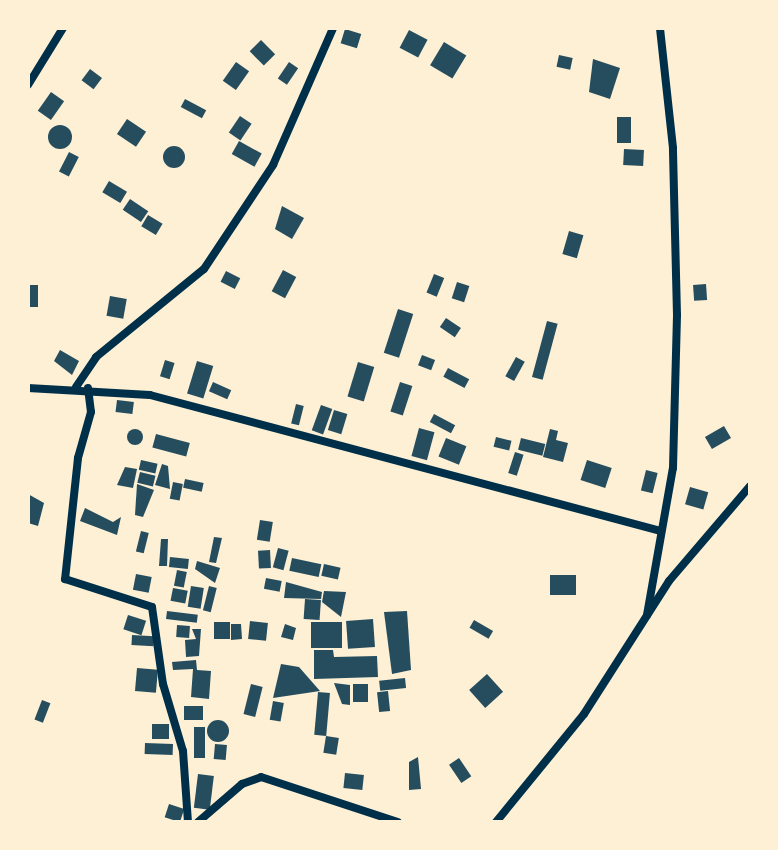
<!DOCTYPE html>
<style>
body{margin:0}
#map{position:relative;width:778px;height:850px;overflow:hidden;background:#fdf0d5;font-family:"PT Sans",sans-serif}
div>[style]{position:absolute}
[style*='--x']{left:calc(var(--x)*1px);top:calc(var(--y)*1px);width:calc(var(--w)*1px);rotate:calc(var(--a)*1deg)}
.building>*{inset:0;background:#264d5e;transform-origin:0 0}
.round{border-radius:50%}
.minor>*{height:8px;margin:-4px;padding:0 4px;transform-origin:4px;border-radius:4px;background:#003049}
span{translate:-50% -50%;white-space:nowrap;text-align:center;line-height:1.15;-webkit-text-stroke:8px #fdf0d5;paint-order:stroke}
.frame{position:absolute;inset:0;border:30px solid #fdf0d5;pointer-events:none}
</style>
<div id="map">
<div class="building">
<i style="left:345px;top:29px;width:17px;height:15px;rotate:17deg"></i>
<i style="left:409px;top:30px;width:21px;height:20px;rotate:28deg"></i>
<i style="left:261px;top:40px;width:20px;height:16px;rotate:45deg"></i>
<i style="left:444px;top:42px;width:26px;height:27px;rotate:31deg"></i>
<i style="left:559px;top:55px;width:14px;height:12px;rotate:12deg"></i>
<i style="clip-path:polygon(593px 59px,620px 68px,610px 99px,589px 92px)"></i>
<i style="left:236px;top:62px;width:16px;height:23px;rotate:35deg"></i>
<i style="left:289px;top:62px;width:11px;height:20px;rotate:34deg"></i>
<i style="left:90px;top:69px;width:15px;height:14px;rotate:37deg"></i>
<i style="left:51px;top:92px;width:16px;height:23px;rotate:35deg"></i>
<i style="left:185px;top:99px;width:24px;height:9px;rotate:28deg"></i>
<i style="left:240px;top:116px;width:14px;height:20px;rotate:34deg"></i>
<i style="left:617px;top:117px;width:14px;height:26px"></i>
<i style="left:127px;top:119px;width:23px;height:18px;rotate:34deg"></i>
<i class="round" style="left:48px;top:125px;width:24px;height:24px"></i>
<i style="left:239px;top:141px;width:26px;height:15px;rotate:29deg"></i>
<i class="round" style="left:163px;top:146px;width:22px;height:22px"></i>
<i style="left:624px;top:149px;width:20px;height:16px;rotate:3deg"></i>
<i style="left:69px;top:152px;width:11px;height:22px;rotate:27deg"></i>
<i style="left:109px;top:181px;width:21px;height:13px;rotate:31deg"></i>
<i style="left:130px;top:199px;width:22px;height:13px;rotate:34deg"></i>
<i style="clip-path:polygon(282px 206px,304px 218px,292px 239px,275px 229px)"></i>
<i style="left:148px;top:215px;width:17px;height:13px;rotate:31deg"></i>
<i style="left:569px;top:231px;width:15px;height:24px;rotate:16deg"></i>
<i style="left:283px;top:270px;width:15px;height:24px;rotate:28deg"></i>
<i style="left:226px;top:271px;width:16px;height:12px;rotate:27deg"></i>
<i style="left:434px;top:274px;width:11px;height:20px;rotate:22deg"></i>
<i style="left:457px;top:282px;width:13px;height:17px;rotate:18deg"></i>
<i style="left:706px;top:284px;width:16px;height:13px;rotate:86deg"></i>
<i style="left:28px;top:285px;width:10px;height:22px"></i>
<i style="left:110px;top:296px;width:17px;height:20px;rotate:10deg"></i>
<i style="left:398px;top:309px;width:16px;height:46px;rotate:18deg"></i>
<i style="left:446px;top:318px;width:18px;height:11px;rotate:34deg"></i>
<i style="left:547px;top:321px;width:11px;height:58px;rotate:15deg"></i>
<i style="clip-path:polygon(60px 350px,79px 361px,72px 375px,54px 361px)"></i>
<i style="left:422px;top:355px;width:14px;height:11px;rotate:21deg"></i>
<i style="left:516px;top:357px;width:10px;height:22px;rotate:29deg"></i>
<i style="left:165px;top:360px;width:10px;height:17px;rotate:17deg"></i>
<i style="left:197px;top:361px;width:17px;height:34px;rotate:17deg"></i>
<i style="left:358px;top:362px;width:17px;height:36px;rotate:17deg"></i>
<i style="left:448px;top:368px;width:24px;height:10px;rotate:28deg"></i>
<i style="left:213px;top:382px;width:20px;height:10px;rotate:24deg"></i>
<i style="left:400px;top:382px;width:13px;height:31px;rotate:18deg"></i>
<i style="left:117px;top:400px;width:17px;height:12px;rotate:7deg"></i>
<i style="left:296px;top:404px;width:8px;height:20px;rotate:14deg"></i>
<i style="left:321px;top:405px;width:12px;height:27px;rotate:20deg"></i>
<i style="left:334px;top:410px;width:14px;height:21px;rotate:17deg"></i>
<i style="left:434px;top:414px;width:24px;height:9px;rotate:28deg"></i>
<i style="left:724px;top:426px;width:14px;height:22px;rotate:60deg"></i>
<i style="left:419px;top:428px;width:16px;height:29px;rotate:15deg"></i>
<i class="round" style="left:127px;top:429px;width:16px;height:16px"></i>
<i style="clip-path:polygon(550px 429px,558px 431px,556px 440px,568px 443px,563px 462px,543px 457px)"></i>
<i style="left:156px;top:434px;width:35px;height:14px;rotate:15deg"></i>
<i style="left:496px;top:437px;width:16px;height:10px;rotate:14deg"></i>
<i style="left:446px;top:438px;width:22px;height:20px;rotate:22deg"></i>
<i style="left:521px;top:438px;width:25px;height:12px;rotate:14deg"></i>
<i style="left:515px;top:452px;width:9px;height:22px;rotate:18deg"></i>
<i style="left:141px;top:460px;width:17px;height:10px;rotate:13deg"></i>
<i style="left:587px;top:460px;width:26px;height:21px;rotate:18deg"></i>
<i style="clip-path:polygon(162px 464px,168px 466px,170px 489px,155px 485px)"></i>
<i style="clip-path:polygon(125px 467px,137px 469px,133px 488px,117px 485px)"></i>
<i style="left:646px;top:470px;width:12px;height:21px;rotate:14deg"></i>
<i style="left:140px;top:472px;width:16px;height:11px;rotate:14deg"></i>
<i style="left:185px;top:479px;width:19px;height:9px;rotate:12deg"></i>
<i style="left:173px;top:482px;width:10px;height:17px;rotate:11deg"></i>
<i style="clip-path:polygon(137px 484px,154px 490px,143px 517px,135px 515px)"></i>
<i style="left:690px;top:487px;width:19px;height:18px;rotate:16deg"></i>
<i style="clip-path:polygon(28px 494px,44px 503px,38px 526px,28px 523px)"></i>
<i style="clip-path:polygon(85px 508px,113px 522px,121px 517px,117px 535px,80px 521px)"></i>
<i style="left:260px;top:520px;width:13px;height:20px;rotate:9deg"></i>
<i style="left:141px;top:531px;width:8px;height:21px;rotate:14deg"></i>
<i style="clip-path:polygon(214px 537px,222px 538px,216px 563px,209px 562px)"></i>
<i style="clip-path:polygon(161px 539px,168px 539px,167px 566px,159px 566px)"></i>
<i style="left:278px;top:548px;width:11px;height:20px;rotate:15deg"></i>
<i style="left:270px;top:550px;width:18px;height:12px;rotate:87deg"></i>
<i style="left:170px;top:557px;width:19px;height:10px;rotate:6deg"></i>
<i style="left:292px;top:558px;width:30px;height:13px;rotate:12deg"></i>
<i style="clip-path:polygon(197px 561px,220px 568px,215px 583px,195px 569px)"></i>
<i style="left:324px;top:564px;width:17px;height:12px;rotate:13deg"></i>
<i style="left:177px;top:570px;width:10px;height:16px;rotate:11deg"></i>
<i style="left:136px;top:574px;width:16px;height:16px;rotate:11deg"></i>
<i style="left:550px;top:575px;width:26px;height:20px"></i>
<i style="left:266px;top:578px;width:16px;height:11px;rotate:11deg"></i>
<i style="clip-path:polygon(286px 582px,322px 592px,321px 599px,284px 598px)"></i>
<i style="left:191px;top:586px;width:13px;height:21px;rotate:9deg"></i>
<i style="left:209px;top:586px;width:8px;height:25px;rotate:14deg"></i>
<i style="left:173px;top:588px;width:15px;height:13px;rotate:11deg"></i>
<i style="clip-path:polygon(324px 591px,346px 592px,341px 617px,322px 602px)"></i>
<i style="left:305px;top:599px;width:16px;height:20px;rotate:4deg"></i>
<i style="left:167px;top:611px;width:31px;height:8px;rotate:7deg"></i>
<i style="clip-path:polygon(407px 611px,411px 670px,392px 674px,384px 612px)"></i>
<i style="left:128px;top:615px;width:19px;height:15px;rotate:18deg"></i>
<i style="left:373px;top:619px;width:28px;height:27px;rotate:86deg"></i>
<i style="left:474px;top:620px;width:22px;height:9px;rotate:30deg"></i>
<i style="left:250px;top:621px;width:18px;height:18px;rotate:6deg"></i>
<i style="left:214px;top:622px;width:16px;height:17px"></i>
<i style="left:311px;top:622px;width:31px;height:26px"></i>
<i style="clip-path:polygon(231px 624px,241px 624px,242px 639px,231px 640px)"></i>
<i style="clip-path:polygon(285px 624px,296px 628px,293px 640px,281px 637px)"></i>
<i style="left:177px;top:625px;width:13px;height:12px;rotate:4deg"></i>
<i style="clip-path:polygon(192px 629px,201px 629px,199px 656px,186px 657px,185px 640px,196px 639px)"></i>
<i style="left:132px;top:635px;width:22px;height:10px;rotate:3deg"></i>
<i style="clip-path:polygon(314px 650px,333px 650px,334px 657px,377px 656px,378px 677px,314px 679px)"></i>
<i style="clip-path:polygon(196px 660px,197px 670px,211px 671px,209px 699px,191px 697px,193px 669px,173px 670px,172px 662px)"></i>
<i style="clip-path:polygon(281px 664px,299px 667px,320px 691px,273px 698px)"></i>
<i style="left:137px;top:668px;width:21px;height:23px;rotate:5deg"></i>
<i style="left:487px;top:674px;width:24px;height:24px;rotate:48deg"></i>
<i style="left:405px;top:678px;width:10px;height:26px;rotate:84deg"></i>
<i style="clip-path:polygon(334px 683px,350px 685px,350px 705px,342px 704px)"></i>
<i style="left:251px;top:684px;width:12px;height:31px;rotate:14deg"></i>
<i style="left:353px;top:684px;width:15px;height:18px"></i>
<i style="left:388px;top:691px;width:20px;height:11px;rotate:84deg"></i>
<i style="left:318px;top:692px;width:12px;height:43px;rotate:5deg"></i>
<i style="left:42px;top:700px;width:9px;height:21px;rotate:21deg"></i>
<i style="left:273px;top:701px;width:11px;height:19px;rotate:10deg"></i>
<i style="left:184px;top:706px;width:19px;height:14px"></i>
<i class="round" style="left:207px;top:720px;width:22px;height:22px"></i>
<i style="left:152px;top:724px;width:17px;height:15px"></i>
<i style="left:194px;top:727px;width:11px;height:31px"></i>
<i style="left:326px;top:736px;width:13px;height:17px;rotate:9deg"></i>
<i style="left:145px;top:743px;width:28px;height:11px;rotate:2deg"></i>
<i style="left:215px;top:744px;width:12px;height:15px;rotate:5deg"></i>
<i style="clip-path:polygon(418px 757px,421px 789px,409px 790px,409px 762px)"></i>
<i style="left:459px;top:758px;width:22px;height:12px;rotate:56deg"></i>
<i style="left:345px;top:773px;width:19px;height:15px;rotate:6deg"></i>
<i style="left:198px;top:774px;width:16px;height:34px;rotate:7deg"></i>
<i style="left:169px;top:804px;width:16px;height:14px;rotate:18deg"></i>
</div>
<div class="minor">
<i style="--x:28;--y:85;--w:67;--a:-58.4"></i>
<i style="--x:76;--y:387;--w:36;--a:-56"></i>
<i style="--x:96;--y:357;--w:139;--a:-39.2"></i>
<i style="--x:204;--y:269;--w:125;--a:-56.4"></i>
<i style="--x:273;--y:165;--w:150;--a:-66.3"></i>
<i style="--x:28;--y:388;--w:122;--a:3.3"></i>
<i style="--x:150;--y:395;--w:529;--a:14.9"></i>
<i style="--x:88;--y:388;--w:24;--a:83"></i>
<i style="--x:91;--y:412;--w:48;--a:105.8"></i>
<i style="--x:78;--y:458;--w:122;--a:96.1"></i>
<i style="--x:65;--y:579;--w:91;--a:17.8"></i>
<i style="--x:152;--y:607;--w:78;--a:81.9"></i>
<i style="--x:163;--y:684;--w:70;--a:73.4"></i>
<i style="--x:183;--y:751;--w:71;--a:86"></i>
<i style="--x:647;--y:615;--w:149;--a:-80"></i>
<i style="--x:673;--y:468;--w:153;--a:-88.5"></i>
<i style="--x:677;--y:315;--w:167;--a:-91.4"></i>
<i style="--x:673;--y:148;--w:121;--a:-96.2"></i>
<i style="--x:198;--y:822;--w:58;--a:-40.8"></i>
<i style="--x:242;--y:784;--w:20;--a:-20"></i>
<i style="--x:261;--y:777;--w:144;--a:18.2"></i>
<i style="--x:496;--y:822;--w:139;--a:-50.8"></i>
<i style="--x:584;--y:714;--w:158;--a:-57.4"></i>
<i style="--x:669;--y:581;--w:125;--a:-49.5"></i>
</div>
<div class="frame"></div>
</div>
